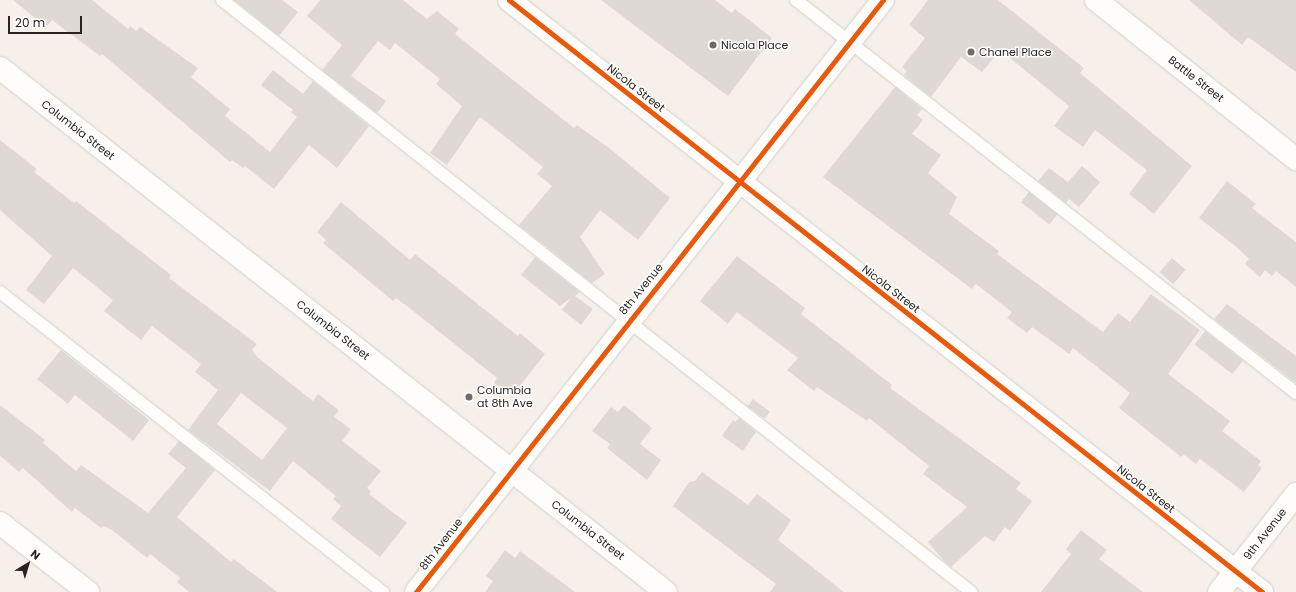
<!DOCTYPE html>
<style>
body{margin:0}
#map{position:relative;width:1296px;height:592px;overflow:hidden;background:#f7f0ea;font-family:Poppins,sans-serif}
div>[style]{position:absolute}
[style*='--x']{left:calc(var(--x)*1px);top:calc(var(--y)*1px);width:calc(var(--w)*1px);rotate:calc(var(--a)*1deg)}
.building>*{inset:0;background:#dfd9d5;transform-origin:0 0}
.roads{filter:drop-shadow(0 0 1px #d4cec9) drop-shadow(0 0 1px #d4cec9)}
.lane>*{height:12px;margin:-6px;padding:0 6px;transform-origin:6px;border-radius:6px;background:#fefdfc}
.street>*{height:22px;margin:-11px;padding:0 11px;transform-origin:11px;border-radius:11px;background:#fefdfc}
.secondary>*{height:22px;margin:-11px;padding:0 11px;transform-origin:11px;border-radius:11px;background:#fefdfc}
.cycleway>*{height:5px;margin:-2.5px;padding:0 2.5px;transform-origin:2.5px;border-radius:2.5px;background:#e8590c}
.dots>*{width:11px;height:11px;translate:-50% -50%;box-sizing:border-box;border:2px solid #fff;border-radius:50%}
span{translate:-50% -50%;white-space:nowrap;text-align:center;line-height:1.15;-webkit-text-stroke:3px #fff;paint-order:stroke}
.poi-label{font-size:11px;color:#292420}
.left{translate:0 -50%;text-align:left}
.street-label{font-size:11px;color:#292420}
.north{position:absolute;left:8px;top:544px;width:40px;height:40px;-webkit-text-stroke:3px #fff;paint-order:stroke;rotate:38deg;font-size:11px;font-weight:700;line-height:16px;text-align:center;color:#292420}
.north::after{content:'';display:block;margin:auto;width:14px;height:18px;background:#292420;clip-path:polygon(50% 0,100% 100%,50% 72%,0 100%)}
.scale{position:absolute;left:8px;top:16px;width:74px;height:18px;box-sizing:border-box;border:2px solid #292420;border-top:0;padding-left:5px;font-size:12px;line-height:14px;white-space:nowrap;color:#292420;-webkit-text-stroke:3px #fff;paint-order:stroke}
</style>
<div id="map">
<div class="building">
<i style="clip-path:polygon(13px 0,92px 0,128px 29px,130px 26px,136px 31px,140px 27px,198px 68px,191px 77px,230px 109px,225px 116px,270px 152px,297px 117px,291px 112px,293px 110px,261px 85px,273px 70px,303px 94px,313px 81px,369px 126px,337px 168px,309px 145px,274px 189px,245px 166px,243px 168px,232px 160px,230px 162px,102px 54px,100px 56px,52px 20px,46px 27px)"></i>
<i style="clip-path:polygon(234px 0,282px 0,298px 12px,279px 36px)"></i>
<i style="clip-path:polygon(320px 0,403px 0,427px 19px,437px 11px,459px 29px,455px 34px,499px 69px,574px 128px,577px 125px,609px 148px,670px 198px,638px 240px,600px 210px,580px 237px,605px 274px,592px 283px,519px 225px,552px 186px,537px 174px,543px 167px,498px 131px,480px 117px,447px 165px,430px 153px,462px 106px,436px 84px,440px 79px,395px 43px,390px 50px,378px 41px,351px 76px,386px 101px,377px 113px,322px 70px,342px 45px,307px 16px)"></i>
<i style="clip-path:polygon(601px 0,715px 0,732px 13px,735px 9px,772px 38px,728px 96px)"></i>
<i style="clip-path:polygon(928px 0,998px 0,1084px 68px,1080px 73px,1192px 166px,1154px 214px,1129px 194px,1147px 170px,1095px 130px,1083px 147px,1054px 126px,1069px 106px,1000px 50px,982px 72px,961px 57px,931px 97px,904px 75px,907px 71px,902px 67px,925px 38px,909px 25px)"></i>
<i style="clip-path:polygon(1189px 0,1296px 0,1296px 72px,1248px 37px,1242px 45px)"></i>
<i style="clip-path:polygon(895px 87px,922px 109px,917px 115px,923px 120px,912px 134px,941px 155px,928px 173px,957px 197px,949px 214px,999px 251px,997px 254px,1103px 332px,1118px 313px,1130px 322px,1151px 294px,1200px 330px,1168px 374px,1230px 421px,1222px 431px,1261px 461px,1258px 465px,1262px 468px,1244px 492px,1200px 459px,1196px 464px,1183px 454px,1181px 457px,1119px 408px,1130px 393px,1073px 348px,1069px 354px,1032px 327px,1027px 333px,1007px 318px,1012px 312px,976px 284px,972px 289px,823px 177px)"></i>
<i style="clip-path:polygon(evenodd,0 140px,37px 169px,34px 172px,74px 203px,76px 201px,171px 275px,169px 278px,257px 344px,252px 350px,257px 357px,313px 401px,318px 394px,339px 410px,334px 417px,351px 429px,342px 441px,381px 471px,367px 488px,371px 491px,369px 494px,407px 523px,380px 557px,331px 519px,341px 506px,333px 499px,336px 496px,293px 461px,270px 491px,188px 430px,218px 390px,195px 372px,201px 364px,152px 326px,141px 340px,104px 311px,113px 300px,73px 268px,44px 304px,26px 290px,52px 256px,0 210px,0 140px,241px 393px,287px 428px,262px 460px,217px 424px,241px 393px)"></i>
<i style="clip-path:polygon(1082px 166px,1100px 182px,1079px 207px,1069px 199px,1066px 203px,1038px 181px,1049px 168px,1068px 182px)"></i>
<i style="clip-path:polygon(1227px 181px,1256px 204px,1252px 208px,1296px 242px,1296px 287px,1276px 271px,1272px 276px,1265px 270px,1260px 277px,1245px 264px,1249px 259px,1239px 249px,1199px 218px)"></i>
<i style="left:1029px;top:192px;width:36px;height:13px;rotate:38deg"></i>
<i style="clip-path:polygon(341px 202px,410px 260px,415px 254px,518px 336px,520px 333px,545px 354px,511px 397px,494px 383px,497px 378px,412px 310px,396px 298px,393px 301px,323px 243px,326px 240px,317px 232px)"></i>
<i style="clip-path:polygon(737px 256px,805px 308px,801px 314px,892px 385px,890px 388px,1021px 483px,1016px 489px,1032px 501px,1010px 531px,1005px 527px,994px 542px,985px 536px,951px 567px,944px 561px,928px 542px,967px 507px,923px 474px,929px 466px,869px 418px,867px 421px,817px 387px,814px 391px,787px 370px,798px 358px,737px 312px,728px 324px,700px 301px)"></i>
<i style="clip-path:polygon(535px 257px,580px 292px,575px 296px,593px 309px,581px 325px,562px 310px,571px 298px,560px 306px,521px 275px)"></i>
<i style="left:1172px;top:258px;width:18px;height:19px;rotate:41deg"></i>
<i style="clip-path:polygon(1227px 304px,1296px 356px,1296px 383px,1214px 319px)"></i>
<i style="left:1205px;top:331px;width:48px;height:17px;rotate:38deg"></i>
<i style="clip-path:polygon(61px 350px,149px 420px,133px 441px,75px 395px,68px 404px,37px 379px)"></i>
<i style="left:753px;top:399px;width:21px;height:9px;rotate:37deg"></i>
<i style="clip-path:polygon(0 405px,45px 440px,43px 443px,76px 471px,81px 465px,148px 513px,186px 468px,168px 454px,179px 441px,215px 470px,177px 517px,231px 562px,234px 559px,277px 592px,189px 592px,177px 582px,180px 578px,150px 554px,147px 558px,112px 530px,103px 526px,101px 528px,75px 508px,72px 512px,23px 468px,19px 472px,0 456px)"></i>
<i style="clip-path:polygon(624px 405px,652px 428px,640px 444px,661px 460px,647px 480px,607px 448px,610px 444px,592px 431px,611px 407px,618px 412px)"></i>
<i style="clip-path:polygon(739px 418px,756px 432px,743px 451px,722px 436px,733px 420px,735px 422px)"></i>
<i style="clip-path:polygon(702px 472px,748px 505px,757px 494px,791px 520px,778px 540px,844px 592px,770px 592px,776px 584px,673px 506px,689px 482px,695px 481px)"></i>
<i style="clip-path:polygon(1081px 530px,1107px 550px,1099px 559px,1143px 592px,1041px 592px,1071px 554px,1066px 549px)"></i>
<i style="clip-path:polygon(505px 550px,515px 558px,520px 551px,575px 592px,485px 592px,493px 581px,486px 576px)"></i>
</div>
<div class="roads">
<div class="lane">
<i style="--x:222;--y:0;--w:955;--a:38.32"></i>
<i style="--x:796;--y:0;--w:636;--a:38.17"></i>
<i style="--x:0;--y:292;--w:487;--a:38.1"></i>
</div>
<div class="street">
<i style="--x:509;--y:0;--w:958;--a:38.17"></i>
<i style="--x:1096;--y:0;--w:256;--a:38.5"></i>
<i style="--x:0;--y:523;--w:112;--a:38.1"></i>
<i style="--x:416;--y:592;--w:754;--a:-51.73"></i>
<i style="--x:1219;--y:592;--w:125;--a:-51.8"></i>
</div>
<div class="secondary">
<i style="--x:0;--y:68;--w:847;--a:38.2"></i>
</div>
</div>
<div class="cycleway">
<i style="--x:509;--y:0;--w:958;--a:38.17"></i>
<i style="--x:416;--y:592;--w:754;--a:-51.73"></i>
</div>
<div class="dots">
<i style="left:713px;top:45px;background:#716b67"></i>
<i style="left:971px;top:52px;background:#716b67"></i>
<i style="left:469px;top:397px;background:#716b67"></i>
</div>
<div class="poi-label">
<span class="left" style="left:721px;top:45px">Nicola Place</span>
<span class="left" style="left:979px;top:52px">Chanel Place</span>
<span class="left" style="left:477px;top:397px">Columbia<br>at 8th Ave</span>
</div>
<div class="street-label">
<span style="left:1196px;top:79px;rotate:38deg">Battle Street</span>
<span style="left:636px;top:88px;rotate:38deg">Nicola Street</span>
<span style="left:78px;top:130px;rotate:38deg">Columbia Street</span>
<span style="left:641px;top:289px;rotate:-51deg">8th Avenue</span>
<span style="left:891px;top:289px;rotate:38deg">Nicola Street</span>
<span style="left:333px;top:330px;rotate:38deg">Columbia Street</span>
<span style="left:1146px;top:489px;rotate:38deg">Nicola Street</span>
<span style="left:588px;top:530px;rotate:38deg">Columbia Street</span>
<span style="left:1265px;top:534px;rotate:-52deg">9th Avenue</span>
<span style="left:441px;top:544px;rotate:-52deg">8th Avenue</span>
</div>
<div class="north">N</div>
<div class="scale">20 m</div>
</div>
